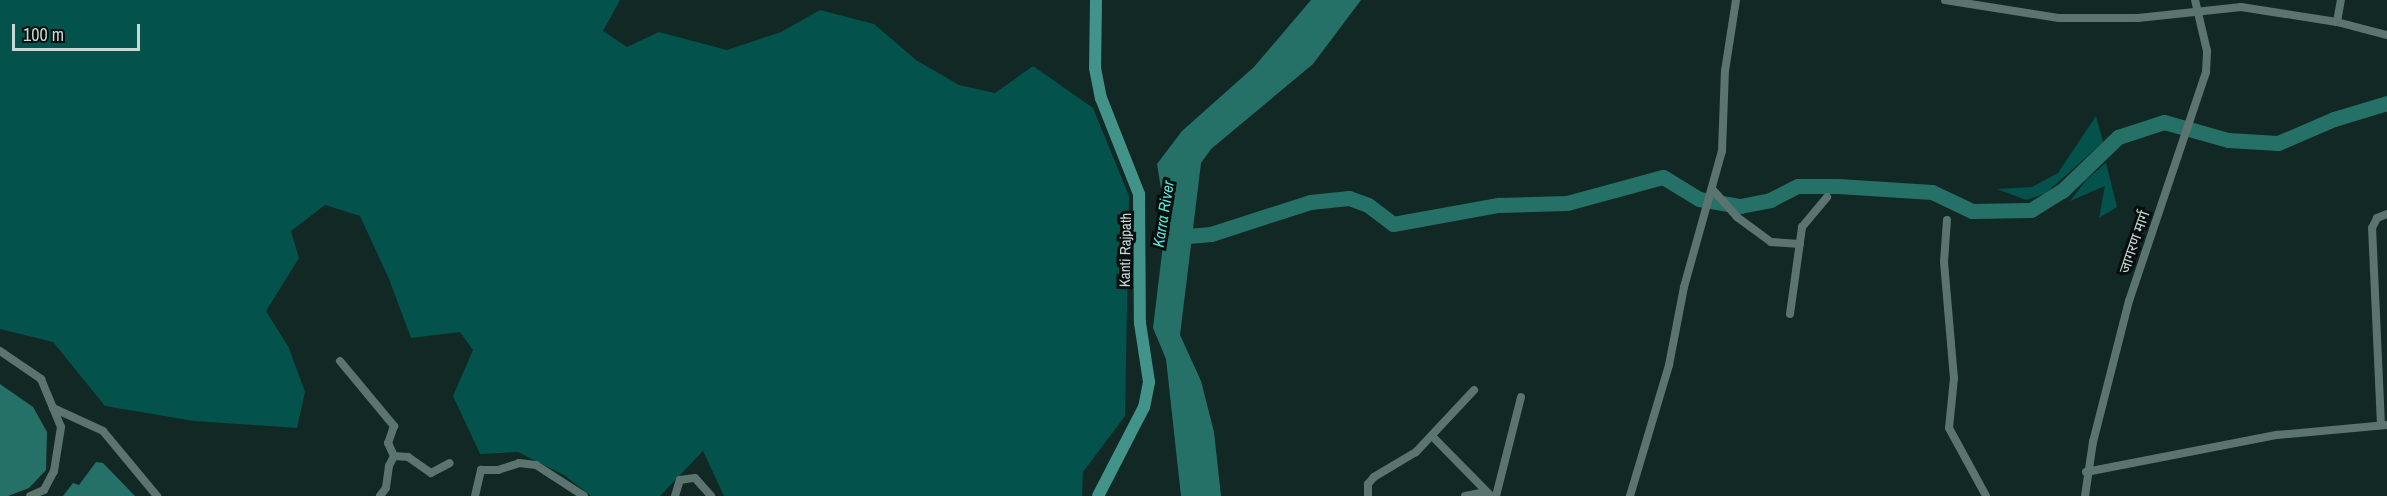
<!DOCTYPE html>
<meta charset="utf-8">
<style>
body{margin:0}
#map{position:relative;width:2387px;height:496px;overflow:hidden;background:#112825;font-family:"Archivo Narrow","Noto Sans Devanagari",sans-serif}
div>[style]{position:absolute}
[style*='--x']{left:calc(var(--x)*1px);top:calc(var(--y)*1px);width:calc(var(--w)*1px);rotate:calc(var(--a)*1deg)}
.green>*{inset:0;background:#03524b}
.water>*{inset:0;background:#257168}
.river>*{height:15px;margin:-7.5px;padding:0 7.5px;transform-origin:7.5px;border-radius:7.5px;background:#257168}
.minor>*{height:8px;margin:-4px;padding:0 4px;transform-origin:4px;border-radius:4px;background:#5b7470}
.primary>*{height:12px;margin:-6px;padding:0 6px;transform-origin:6px;border-radius:6px;background:#42948a}
span{translate:-50% -50%;white-space:nowrap;text-align:center;line-height:1.15;-webkit-text-stroke:6px #060f0e;paint-order:stroke}
.street-label{font-size:15px;color:#c9d6d4}
.water-label{font-size:16px;color:#59e7d6;font-style:italic}
.scale{position:absolute;left:12px;top:24px;width:128px;height:27px;box-sizing:border-box;border:3px solid #c9d6d4;border-top:0;padding-left:8px;font-size:18px;line-height:21px;white-space:nowrap;color:#c9d6d4;-webkit-text-stroke:4px #060f0e;paint-order:stroke}
</style>
<div id="map">
<div class="green">
<i style="clip-path:polygon(0 0,620px 0,603px 31px,627px 47px,659px 32px,727px 50px,781px 32px,820px 10px,874px 24px,916px 60px,959px 85px,995px 93px,1033px 66px,1093px 108px,1129px 196px,1125px 416px,1083px 472px,1082px 496px,724px 496px,703px 451px,660px 496px,591px 496px,564px 475px,518px 452px,480px 454px,453px 396px,473px 350px,460px 332px,411px 338px,389px 279px,360px 216px,325px 205px,291px 231px,299px 258px,266px 311px,289px 348px,305px 392px,297px 428px,194px 421px,105px 406px,53px 342px,0 329px)"></i>
<i style="clip-path:polygon(2096px 116px,2103px 142px,2046px 193px,2026px 200px,1997px 189px,2032px 187px,2058px 173px)"></i>
<i style="clip-path:polygon(2106px 163px,2117px 207px,2099px 218px,2105px 186px,2070px 201px,2087px 179px)"></i>
</div>
<div class="water">
<i style="clip-path:polygon(1311px 0,1361px 0,1313px 64px,1211px 149px,1201px 163px,1180px 335px,1201px 381px,1214px 432px,1221px 496px,1181px 496px,1166px 359px,1153px 328px,1166px 220px,1157px 164px,1182px 131px,1254px 67px)"></i>
<i style="clip-path:polygon(0 384px,33px 407px,47px 432px,46px 470px,29px 488px,8px 496px,0 496px)"></i>
<i style="clip-path:polygon(96px 462px,103px 463px,135px 496px,63px 496px,73px 483px,79px 485px)"></i>
</div>
<div class="river">
<i style="--x:1177;--y:237;--w:34;--a:-5"></i>
<i style="--x:1211;--y:234;--w:104;--a:-17.9"></i>
<i style="--x:1310;--y:202;--w:39;--a:-6"></i>
<i style="--x:1349;--y:198;--w:20;--a:20"></i>
<i style="--x:1368;--y:205;--w:31;--a:37"></i>
<i style="--x:1393;--y:224;--w:107;--a:-10.3"></i>
<i style="--x:1498;--y:205;--w:69;--a:-1.7"></i>
<i style="--x:1567;--y:203;--w:99;--a:-15.2"></i>
<i style="--x:1663;--y:177;--w:42;--a:31.4"></i>
<i style="--x:1699;--y:199;--w:42;--a:9.7"></i>
<i style="--x:1740;--y:206;--w:31;--a:-11"></i>
<i style="--x:1770;--y:200;--w:31;--a:-27"></i>
<i style="--x:1798;--y:186;--w:40;--a:0"></i>
<i style="--x:1838;--y:186;--w:94;--a:3.7"></i>
<i style="--x:1932;--y:192;--w:44;--a:25.4"></i>
<i style="--x:1972;--y:211;--w:59;--a:-1"></i>
<i style="--x:2031;--y:210;--w:36;--a:-32"></i>
<i style="--x:2062;--y:191;--w:78;--a:-44"></i>
<i style="--x:2118;--y:137;--w:48;--a:-18.1"></i>
<i style="--x:2164;--y:122;--w:66;--a:15.7"></i>
<i style="--x:2228;--y:140;--w:50;--a:3.4"></i>
<i style="--x:2278;--y:143;--w:61;--a:-23.2"></i>
<i style="--x:2334;--y:119;--w:55;--a:-16.8"></i>
</div>
<div class="minor">
<i style="--x:1945;--y:0;--w:115;--a:9"></i>
<i style="--x:2059;--y:18;--w:79;--a:0"></i>
<i style="--x:2138;--y:18;--w:104;--a:-6.1"></i>
<i style="--x:2241;--y:7;--w:97;--a:8.9"></i>
<i style="--x:2337;--y:22;--w:52;--a:14.6"></i>
<i style="--x:2337;--y:22;--w:22;--a:-80"></i>
<i style="--x:1712;--y:189;--w:38;--a:48"></i>
<i style="--x:1737;--y:217;--w:42;--a:36.3"></i>
<i style="--x:1771;--y:242;--w:29;--a:4"></i>
<i style="--x:1947;--y:220;--w:42;--a:94.1"></i>
<i style="--x:1944;--y:262;--w:116;--a:85.1"></i>
<i style="--x:1954;--y:378;--w:50;--a:95.7"></i>
<i style="--x:1949;--y:428;--w:77;--a:61.4"></i>
<i style="--x:1790;--y:314;--w:88;--a:-82.1"></i>
<i style="--x:1802;--y:227;--w:39;--a:-50"></i>
<i style="--x:0;--y:351;--w:50;--a:34.3"></i>
<i style="--x:41;--y:379;--w:52;--a:67.4"></i>
<i style="--x:61;--y:427;--w:45;--a:99"></i>
<i style="--x:54;--y:471;--w:21;--a:118"></i>
<i style="--x:44;--y:490;--w:15;--a:157"></i>
<i style="--x:340;--y:361;--w:85;--a:50.3"></i>
<i style="--x:394;--y:426;--w:18;--a:109"></i>
<i style="--x:388;--y:443;--w:14;--a:65"></i>
<i style="--x:394;--y:456;--w:11;--a:117"></i>
<i style="--x:389;--y:466;--w:22;--a:98"></i>
<i style="--x:386;--y:488;--w:10;--a:127"></i>
<i style="--x:53;--y:408;--w:55;--a:24.7"></i>
<i style="--x:103;--y:431;--w:85;--a:50.3"></i>
<i style="--x:2381;--y:425;--w:197;--a:-92.6"></i>
<i style="--x:2372;--y:228;--w:11;--a:-63"></i>
<i style="--x:2377;--y:218;--w:11;--a:-22"></i>
<i style="--x:1432;--y:436;--w:84;--a:45.5"></i>
<i style="--x:394;--y:456;--w:14;--a:4"></i>
<i style="--x:408;--y:457;--w:28;--a:35"></i>
<i style="--x:431;--y:473;--w:21;--a:-28"></i>
<i style="--x:2086;--y:472;--w:195;--a:-11"></i>
<i style="--x:2277;--y:435;--w:110;--a:-5.2"></i>
<i style="--x:475;--y:496;--w:27;--a:-77"></i>
<i style="--x:481;--y:470;--w:17;--a:0"></i>
<i style="--x:498;--y:470;--w:22;--a:-18"></i>
<i style="--x:519;--y:463;--w:17;--a:7"></i>
<i style="--x:536;--y:465;--w:57;--a:32.9"></i>
<i style="--x:675;--y:496;--w:17;--a:-73"></i>
<i style="--x:680;--y:480;--w:15;--a:-8"></i>
<i style="--x:695;--y:478;--w:24;--a:48"></i>
<i style="--x:1368;--y:496;--w:12;--a:-90"></i>
<i style="--x:1368;--y:484;--w:9;--a:-49"></i>
<i style="--x:1374;--y:477;--w:49;--a:-30.8"></i>
<i style="--x:1416;--y:452;--w:85;--a:-46.9"></i>
<i style="--x:1465;--y:496;--w:20;--a:-11"></i>
<i style="--x:1496;--y:496;--w:102;--a:-75.8"></i>
<i style="--x:1630;--y:496;--w:137;--a:-73.4"></i>
<i style="--x:1669;--y:365;--w:79;--a:-79.1"></i>
<i style="--x:1684;--y:287;--w:141;--a:-74.4"></i>
<i style="--x:1722;--y:151;--w:80;--a:-87.9"></i>
<i style="--x:1725;--y:71;--w:72;--a:-81.2"></i>
<i style="--x:2085;--y:496;--w:55;--a:-81.6"></i>
<i style="--x:2093;--y:442;--w:146;--a:-75.7"></i>
<i style="--x:2129;--y:301;--w:242;--a:-71.4"></i>
<i style="--x:2206;--y:72;--w:21;--a:-87"></i>
<i style="--x:2207;--y:51;--w:52;--a:-103.2"></i>
</div>
<div class="primary">
<i style="--x:1096;--y:0;--w:68;--a:90.8"></i>
<i style="--x:1095;--y:68;--w:31;--a:79"></i>
<i style="--x:1101;--y:98;--w:103;--a:68.4"></i>
<i style="--x:1139;--y:194;--w:129;--a:89.6"></i>
<i style="--x:1140;--y:323;--w:60;--a:81.3"></i>
<i style="--x:1149;--y:382;--w:25;--a:101"></i>
<i style="--x:1144;--y:407;--w:100;--a:117.3"></i>
</div>
<div class="street-label">
<span style="left:2134px;top:242px;rotate:-71deg">जागरण मार्ग</span>
<span style="left:1125px;top:250px;rotate:-89deg">Kanti Rajpath</span>
</div>
<div class="water-label">
<span style="left:1163px;top:214px;rotate:-81deg">Karra River</span>
</div>
<div class="scale">100 m</div>
</div>
